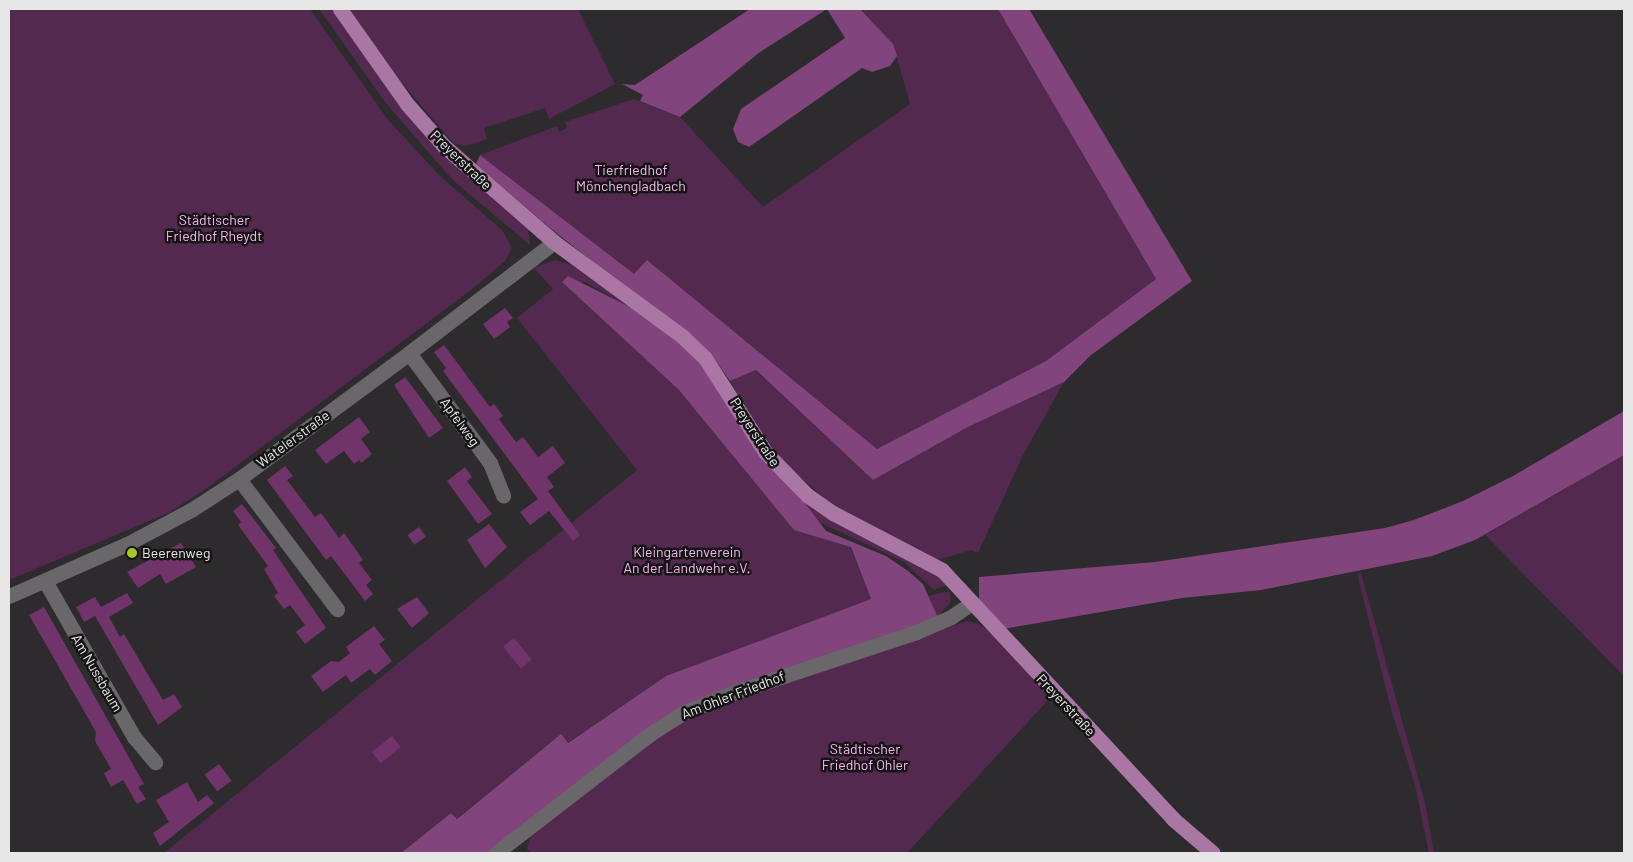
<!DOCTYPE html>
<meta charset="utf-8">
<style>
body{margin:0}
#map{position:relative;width:1633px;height:862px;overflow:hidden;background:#2d2b2d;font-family:Barlow,sans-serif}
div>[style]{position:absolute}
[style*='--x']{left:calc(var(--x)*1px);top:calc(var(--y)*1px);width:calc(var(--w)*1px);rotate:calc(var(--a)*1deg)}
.green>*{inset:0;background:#542950}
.forest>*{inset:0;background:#82447c}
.building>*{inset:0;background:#70346a;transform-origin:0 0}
.minor>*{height:15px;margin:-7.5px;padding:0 7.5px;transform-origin:7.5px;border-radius:7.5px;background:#696769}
.major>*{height:15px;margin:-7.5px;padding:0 7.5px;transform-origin:7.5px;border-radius:7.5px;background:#aa77a4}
.dots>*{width:14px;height:14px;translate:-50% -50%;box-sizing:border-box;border:2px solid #151415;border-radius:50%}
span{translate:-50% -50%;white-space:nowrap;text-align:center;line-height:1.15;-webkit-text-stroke:5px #151415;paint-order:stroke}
.street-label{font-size:14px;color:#e8e7e8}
.park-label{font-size:14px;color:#fbb4f2}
.poi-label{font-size:14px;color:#e8e7e8}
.left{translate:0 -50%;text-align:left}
.frame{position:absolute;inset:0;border:10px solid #e8e7e8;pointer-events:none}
</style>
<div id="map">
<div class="green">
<i style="clip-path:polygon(9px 9px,310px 9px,388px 120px,441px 177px,503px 231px,512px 248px,505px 261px,471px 290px,207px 488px,168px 513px,9px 580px)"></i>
<i style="clip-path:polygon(319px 9px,332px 9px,407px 114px,455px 166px,528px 229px,530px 245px,454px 181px,436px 161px,385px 102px)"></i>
<i style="clip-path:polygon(348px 9px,578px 9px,615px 84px,549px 119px,545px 108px,484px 128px,487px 139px,466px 146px,454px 144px,392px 71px)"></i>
<i style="clip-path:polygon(860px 9px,998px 9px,1156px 279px,1046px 361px,877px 449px,647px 260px,634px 275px,480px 155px,557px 126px,559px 132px,567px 128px,565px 122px,634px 99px,680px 117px,763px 207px,910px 104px,893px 44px)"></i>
<i style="clip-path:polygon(555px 260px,572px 265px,634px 309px,585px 282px,562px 282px,679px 390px,794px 529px,850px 546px,871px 599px,666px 676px,567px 743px,561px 734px,456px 819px,451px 813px,401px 853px,164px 853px,637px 470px,517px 318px,553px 289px,534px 268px)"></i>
<i style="clip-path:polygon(755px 370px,873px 480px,968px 427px,1064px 382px,1023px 455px,978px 553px,971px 550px,938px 560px,851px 515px,827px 500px,790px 469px,756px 427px,730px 381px)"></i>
<i style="clip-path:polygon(1624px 455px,1624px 676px,1485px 535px)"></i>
<i style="clip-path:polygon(803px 500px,938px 576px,947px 585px,934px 590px,904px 562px,821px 523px)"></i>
<i style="clip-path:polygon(1361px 573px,1425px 803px,1434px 853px,1429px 853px,1415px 785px,1391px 709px,1357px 574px)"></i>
<i style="clip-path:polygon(950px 591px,951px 602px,937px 617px,928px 596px)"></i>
<i style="clip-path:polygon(967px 621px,979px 624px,992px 633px,1051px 697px,907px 853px,531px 853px,527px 849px,531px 835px,670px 728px,699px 711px)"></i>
</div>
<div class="forest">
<i style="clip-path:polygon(750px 9px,827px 9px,760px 52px,680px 117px,640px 101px,643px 95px,622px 84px,635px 85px)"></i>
<i style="clip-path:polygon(827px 9px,860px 9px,893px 44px,897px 56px,890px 66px,872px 72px,862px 68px,749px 147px,738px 142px,733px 129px,741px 109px,845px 38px)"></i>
<i style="clip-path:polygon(998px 9px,1029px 9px,1192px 281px,1091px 355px,1064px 382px,968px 427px,873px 480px,756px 370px,730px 381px,712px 355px,550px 228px,476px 164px,480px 155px,634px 274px,647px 260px,877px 449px,1046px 361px,1156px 279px)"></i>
<i style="clip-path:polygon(568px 276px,634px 309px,677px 340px,701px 363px,766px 464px,803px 500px,826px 531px,886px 556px,908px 571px,923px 584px,943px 629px,699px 711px,625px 761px,508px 853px,401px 853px,451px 813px,457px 819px,561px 734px,568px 743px,666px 676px,871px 599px,851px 547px,794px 530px,679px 390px,562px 282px)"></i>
<i style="clip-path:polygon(1624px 411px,1624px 455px,1475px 540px,1432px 556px,1261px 590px,1182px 598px,1003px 629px,979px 601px,979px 577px,1155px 562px,1385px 528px,1414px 520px,1463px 501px,1513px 476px)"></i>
</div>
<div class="building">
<i style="clip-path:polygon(505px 308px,513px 318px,507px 322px,510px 327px,494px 339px,483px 324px)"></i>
<i style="clip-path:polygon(444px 345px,490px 407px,494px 404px,503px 416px,499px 419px,516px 442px,523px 437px,538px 457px,553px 446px,565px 463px,547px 477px,554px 487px,548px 491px,580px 535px,573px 541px,549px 511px,530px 525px,520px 512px,538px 499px,443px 371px,446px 368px,434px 352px)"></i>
<i style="clip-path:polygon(405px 377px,443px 428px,429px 438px,394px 385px)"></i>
<i style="clip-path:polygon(359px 417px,370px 432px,361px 439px,372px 454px,361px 463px,359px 460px,354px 464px,344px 451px,326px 464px,315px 450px)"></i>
<i style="clip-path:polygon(285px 466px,293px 476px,287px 480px,315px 517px,321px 513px,339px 538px,344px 533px,363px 560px,359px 563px,372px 580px,366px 585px,373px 594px,365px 601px,331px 556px,326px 560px,267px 480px)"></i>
<i style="clip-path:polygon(465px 467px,472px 477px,467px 481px,492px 514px,478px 524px,447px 481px)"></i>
<i style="clip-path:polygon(242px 504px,276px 548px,273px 550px,326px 628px,305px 644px,296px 632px,305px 625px,290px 605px,284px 609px,274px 596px,278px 593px,264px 569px,268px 566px,238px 525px,241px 522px,233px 511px)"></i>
<i style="clip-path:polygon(489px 524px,507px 547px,485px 568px,467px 540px)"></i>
<i style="left:419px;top:527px;width:12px;height:14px;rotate:55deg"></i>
<i style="clip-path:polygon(181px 543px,196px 567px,166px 584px,160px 574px,138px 588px,127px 572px)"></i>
<i style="clip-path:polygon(127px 593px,133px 603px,109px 617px,120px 637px,124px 634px,163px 700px,174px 694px,182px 707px,158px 725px,95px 616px,84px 622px,76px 607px,95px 597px,101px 607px)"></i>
<i style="clip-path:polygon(417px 597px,429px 613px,412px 628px,397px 609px)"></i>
<i style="clip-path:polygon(44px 607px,144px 784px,138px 787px,146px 799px,137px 804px,123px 780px,111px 787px,104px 773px,111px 769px,95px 741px,96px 732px,29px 615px)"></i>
<i style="clip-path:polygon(374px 626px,385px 640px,379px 644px,392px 661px,375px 675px,370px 669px,351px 683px,346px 675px,323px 692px,311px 676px,331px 661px,339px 662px,350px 653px,346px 647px)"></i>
<i style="left:514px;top:638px;width:28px;height:14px;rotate:51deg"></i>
<i style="left:392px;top:736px;width:14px;height:26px;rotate:51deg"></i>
<i style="left:219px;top:764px;width:21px;height:18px;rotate:53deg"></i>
<i style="clip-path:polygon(187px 782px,198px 802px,207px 795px,214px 803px,160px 846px,153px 833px,169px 822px,156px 800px)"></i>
</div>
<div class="minor">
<i style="--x:409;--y:353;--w:137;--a:53.6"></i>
<i style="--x:490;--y:463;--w:35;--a:68"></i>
<i style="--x:239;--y:479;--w:163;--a:53"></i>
<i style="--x:45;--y:581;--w:180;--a:60.3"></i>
<i style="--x:134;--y:737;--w:33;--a:50"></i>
<i style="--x:9;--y:596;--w:129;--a:-23.8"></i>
<i style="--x:127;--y:544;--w:72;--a:-28"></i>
<i style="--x:191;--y:510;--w:57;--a:-32.9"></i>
<i style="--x:239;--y:479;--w:212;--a:-36.5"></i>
<i style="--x:409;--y:353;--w:183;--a:-37.4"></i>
<i style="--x:496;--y:853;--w:196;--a:-37.7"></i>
<i style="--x:651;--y:733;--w:40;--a:-32"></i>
<i style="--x:685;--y:712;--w:54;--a:-21.8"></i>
<i style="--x:735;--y:692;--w:191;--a:-18.3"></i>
<i style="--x:916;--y:632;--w:38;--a:-23"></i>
<i style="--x:951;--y:617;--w:25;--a:-34"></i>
</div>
<div class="major">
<i style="--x:340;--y:9;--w:116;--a:54.8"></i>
<i style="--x:407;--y:104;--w:56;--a:48.6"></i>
<i style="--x:444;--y:146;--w:146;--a:41.1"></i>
<i style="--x:554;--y:242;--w:159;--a:36.3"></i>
<i style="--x:682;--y:336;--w:32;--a:44"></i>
<i style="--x:705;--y:358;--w:113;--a:57.3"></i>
<i style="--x:766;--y:453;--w:59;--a:45.7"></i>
<i style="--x:807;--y:495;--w:32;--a:35"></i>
<i style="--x:833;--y:513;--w:123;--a:27.6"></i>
<i style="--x:942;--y:570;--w:340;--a:47.1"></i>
<i style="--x:1173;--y:819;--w:52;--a:40.4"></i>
</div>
<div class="dots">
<i style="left:132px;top:553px;background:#a7c81f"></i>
</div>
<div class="street-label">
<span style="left:461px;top:160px;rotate:44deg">Preyerstraße</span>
<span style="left:460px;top:422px;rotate:54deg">Apfelweg</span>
<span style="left:755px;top:432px;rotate:57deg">Preyerstraße</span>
<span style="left:293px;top:439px;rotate:-36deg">Watelerstraße</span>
<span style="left:97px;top:673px;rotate:60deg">Am Nussbaum</span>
<span style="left:733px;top:695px;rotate:-21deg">Am Ohler Friedhof</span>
<span style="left:1066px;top:705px;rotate:47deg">Preyerstraße</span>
</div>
<div class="park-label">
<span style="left:631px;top:178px">Tierfriedhof<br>Mönchengladbach</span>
<span style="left:214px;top:228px">Städtischer<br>Friedhof Rheydt</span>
<span style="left:687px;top:560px">Kleingartenverein<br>An der Landwehr e.V.</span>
<span style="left:865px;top:757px">Städtischer<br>Friedhof Ohler</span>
</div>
<div class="poi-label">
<span class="left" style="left:142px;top:553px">Beerenweg</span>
</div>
<div class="frame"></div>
</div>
